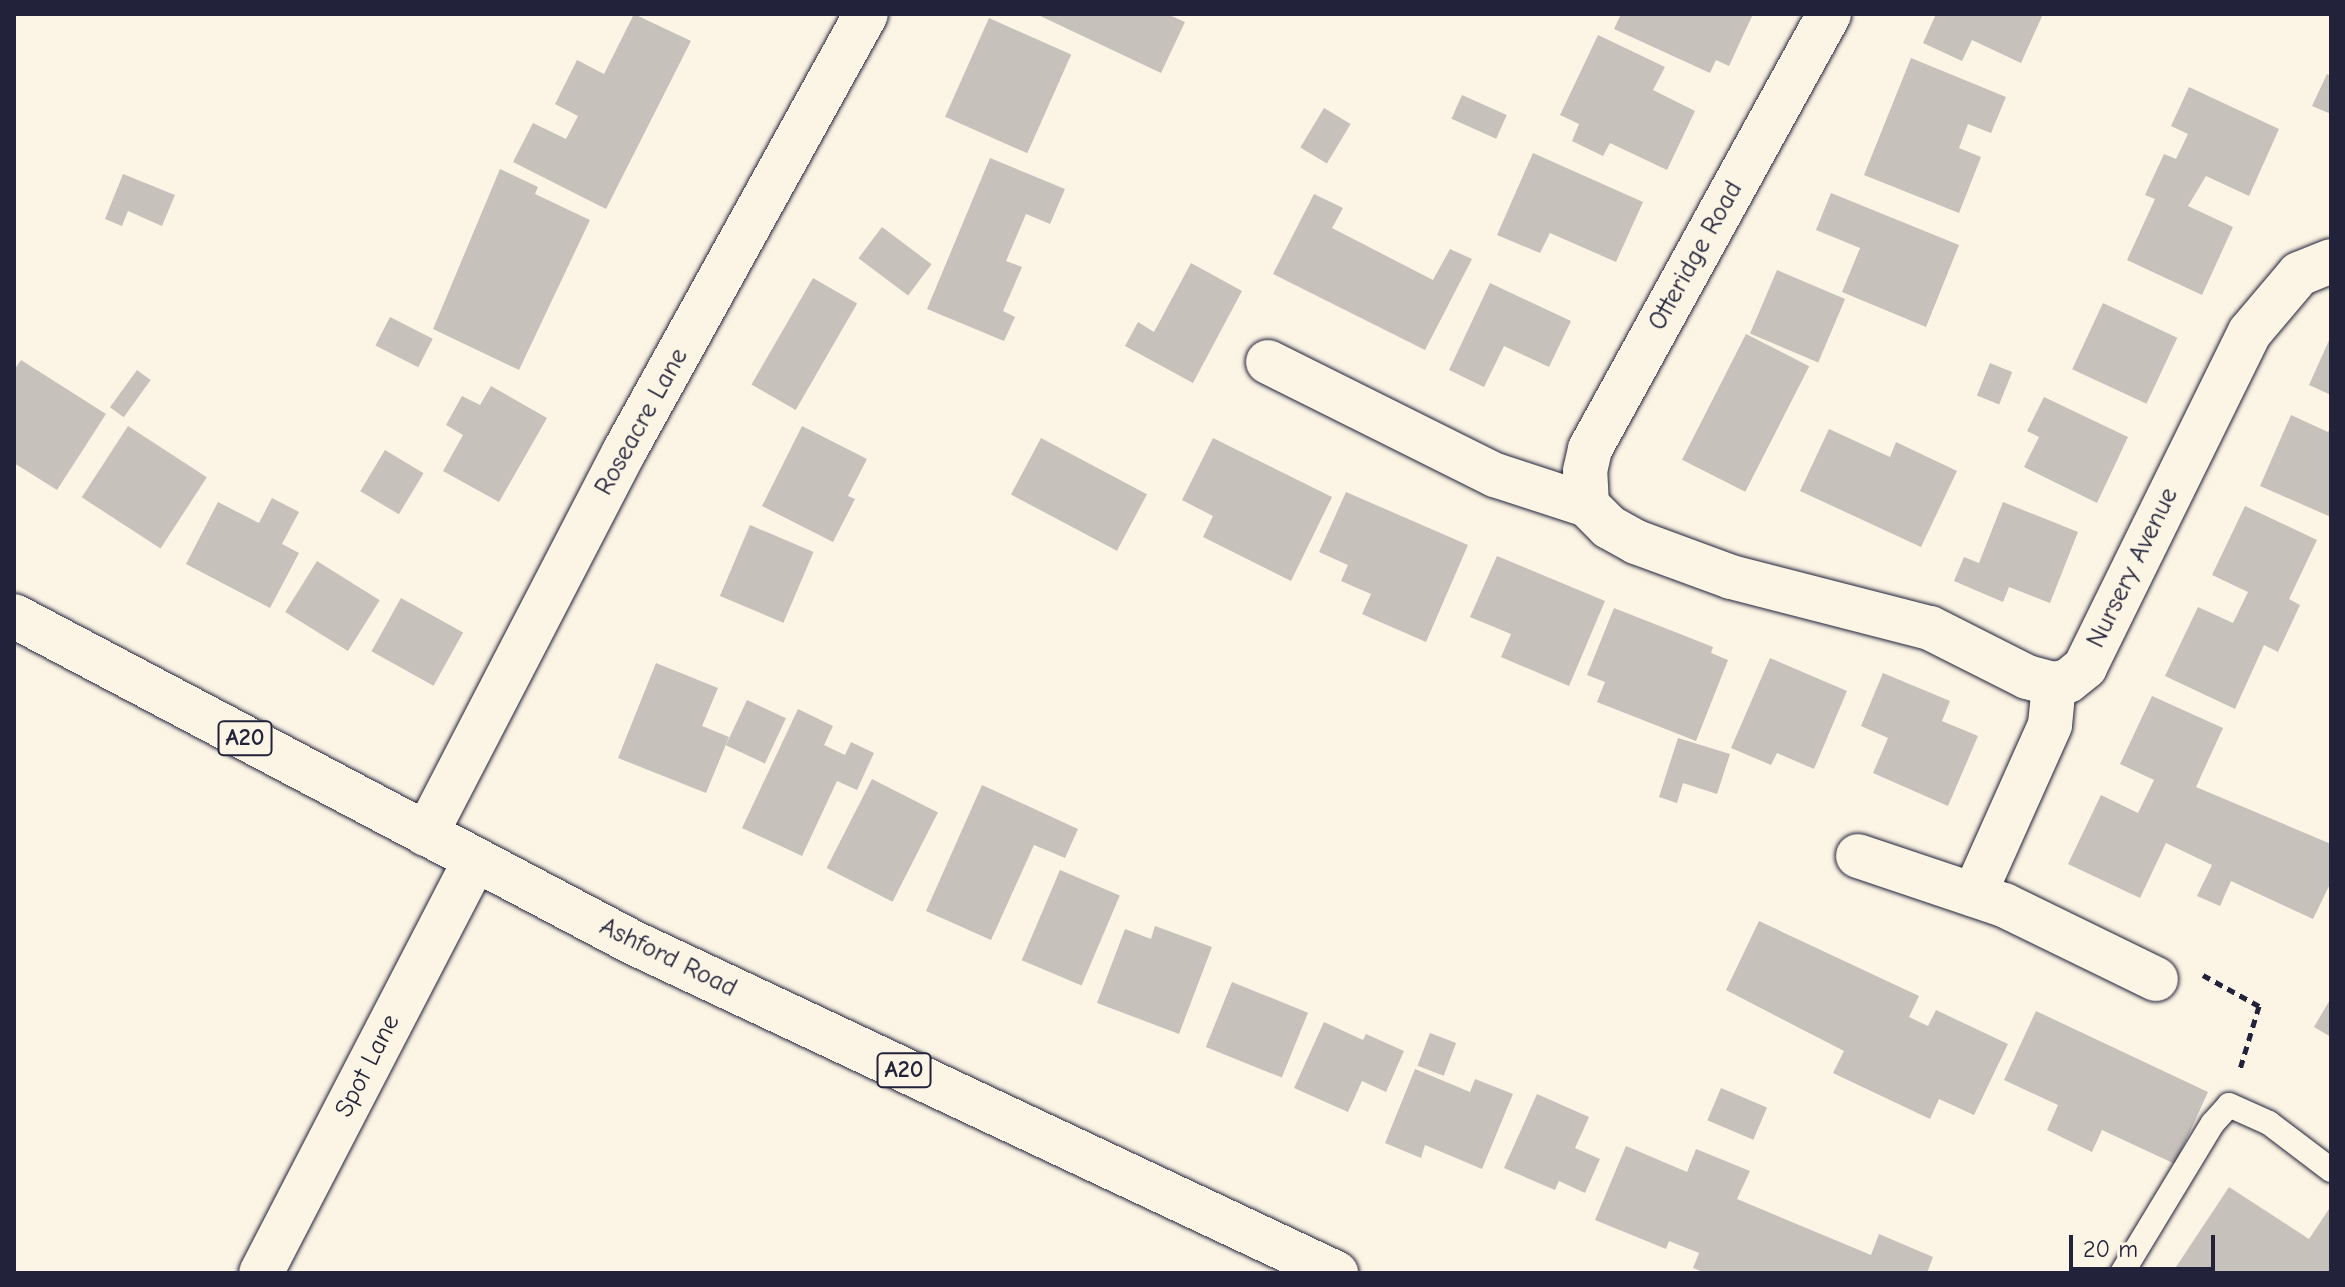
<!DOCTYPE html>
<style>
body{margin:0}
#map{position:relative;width:2345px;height:1287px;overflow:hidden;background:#fcf5e5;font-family:"Comic Neue",sans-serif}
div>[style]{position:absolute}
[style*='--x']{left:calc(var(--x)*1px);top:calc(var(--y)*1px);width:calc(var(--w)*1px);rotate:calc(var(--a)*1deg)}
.building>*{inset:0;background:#c6c1bb;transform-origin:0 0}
.path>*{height:5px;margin-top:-2.5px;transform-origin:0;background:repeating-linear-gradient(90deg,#22223b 0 8px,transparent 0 14px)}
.roads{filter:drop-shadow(0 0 2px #22223b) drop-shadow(0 0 2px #22223b)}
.lane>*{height:24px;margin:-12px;padding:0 12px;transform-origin:12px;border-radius:12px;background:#fcf5e5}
.street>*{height:44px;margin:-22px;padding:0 22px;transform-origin:22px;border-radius:22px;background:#fcf5e5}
.secondary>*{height:44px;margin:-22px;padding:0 22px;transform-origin:22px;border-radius:22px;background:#fcf5e5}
.primary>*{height:44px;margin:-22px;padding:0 22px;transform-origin:22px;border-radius:22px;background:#fcf5e5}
span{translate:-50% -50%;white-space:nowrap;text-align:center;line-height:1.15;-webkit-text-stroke:6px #fcf5e5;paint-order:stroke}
.shield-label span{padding:2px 6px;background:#fcf5e5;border:2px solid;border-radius:6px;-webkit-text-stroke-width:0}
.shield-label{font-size:24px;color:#22223b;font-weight:700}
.street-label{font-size:26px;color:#22223b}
.frame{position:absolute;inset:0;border:16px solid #22223b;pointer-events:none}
.scale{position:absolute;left:2069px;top:1235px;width:146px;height:36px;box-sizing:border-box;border:4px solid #22223b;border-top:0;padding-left:10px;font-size:24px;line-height:28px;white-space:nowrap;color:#22223b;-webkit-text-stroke:6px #fcf5e5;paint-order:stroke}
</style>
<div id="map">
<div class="building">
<i style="clip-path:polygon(634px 14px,691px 41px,606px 209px,513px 162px,533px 123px,566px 139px,578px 116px,555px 104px,577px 60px,604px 74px)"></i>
<i style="clip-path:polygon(1036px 14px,1167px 14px,1185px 22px,1161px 73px)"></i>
<i style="clip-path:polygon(1621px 14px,1753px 14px,1729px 66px,1716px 60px,1710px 73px,1614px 29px)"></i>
<i style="clip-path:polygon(1936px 14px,2043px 14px,2021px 63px,1972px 40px,1962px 61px,1923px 43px)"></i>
<i style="left:989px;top:18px;width:90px;height:108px;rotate:24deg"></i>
<i style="clip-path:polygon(1598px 35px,1665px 67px,1653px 90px,1695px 111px,1667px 170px,1610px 143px,1603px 156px,1572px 141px,1579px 124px,1560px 115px)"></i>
<i style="clip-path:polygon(1911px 58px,2006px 97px,1991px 133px,1968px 124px,1959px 148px,1981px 157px,1959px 213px,1864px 175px)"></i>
<i style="clip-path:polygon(2327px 74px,2331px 76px,2331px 114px,2312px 106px)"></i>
<i style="clip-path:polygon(2189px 87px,2279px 129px,2249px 196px,2206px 176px,2188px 206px,2233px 227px,2202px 295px,2127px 260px,2155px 199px,2145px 195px,2164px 154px,2176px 159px,2188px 134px,2171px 126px)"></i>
<i style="left:1462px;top:95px;width:49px;height:26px;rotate:24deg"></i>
<i style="left:1324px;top:108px;width:31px;height:46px;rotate:31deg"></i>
<i style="clip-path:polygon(1533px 153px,1643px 202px,1616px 262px,1550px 233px,1540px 253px,1497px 235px)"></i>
<i style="clip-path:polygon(990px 158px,1065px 189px,1050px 224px,1026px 214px,1006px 261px,1022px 267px,1003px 311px,1015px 317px,1004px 341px,927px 309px)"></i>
<i style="clip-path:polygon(500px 169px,538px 187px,535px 194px,590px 220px,519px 370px,433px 329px)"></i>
<i style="clip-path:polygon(123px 174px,175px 195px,162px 226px,128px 211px,122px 226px,105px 219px)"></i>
<i style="clip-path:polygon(1831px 193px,1959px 245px,1926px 327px,1842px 292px,1860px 248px,1816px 230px)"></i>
<i style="clip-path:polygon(1314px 194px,1343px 208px,1332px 228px,1433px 280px,1450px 249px,1472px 259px,1425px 350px,1273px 274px)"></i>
<i style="left:882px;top:227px;width:62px;height:39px;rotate:37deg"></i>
<i style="clip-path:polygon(1191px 263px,1242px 291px,1193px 383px,1125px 346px,1138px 322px,1154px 332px)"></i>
<i style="left:1777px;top:270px;width:74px;height:69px;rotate:23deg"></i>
<i style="left:813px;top:278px;width:51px;height:123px;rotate:30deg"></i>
<i style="clip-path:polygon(1490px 283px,1571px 321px,1549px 367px,1504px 346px,1484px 387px,1449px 370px)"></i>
<i style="left:2103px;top:303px;width:82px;height:73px;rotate:25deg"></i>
<i style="left:390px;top:317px;width:48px;height:32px;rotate:27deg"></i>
<i style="left:1746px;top:334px;width:71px;height:141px;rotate:27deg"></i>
<i style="clip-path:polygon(2331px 336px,2331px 395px,2309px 385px)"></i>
<i style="clip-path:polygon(21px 360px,106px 414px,57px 490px,14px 463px,14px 370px)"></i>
<i style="left:1990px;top:363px;width:24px;height:35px;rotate:22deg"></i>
<i style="left:137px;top:370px;width:17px;height:46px;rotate:36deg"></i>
<i style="clip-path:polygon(491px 386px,547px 418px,499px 502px,443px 471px,463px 435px,446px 425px,462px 396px,480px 405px)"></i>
<i style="clip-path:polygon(2044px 397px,2128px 437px,2097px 503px,2024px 467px,2039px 437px,2027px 431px)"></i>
<i style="clip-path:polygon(2291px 415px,2328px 432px,2331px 426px,2331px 517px,2260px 486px)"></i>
<i style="left:128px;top:426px;width:94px;height:85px;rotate:33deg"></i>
<i style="clip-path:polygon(802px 426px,867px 459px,848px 496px,855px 499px,833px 542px,762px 506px)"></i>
<i style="clip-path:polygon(1829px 429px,1890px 457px,1896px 442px,1957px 471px,1921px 547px,1800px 491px)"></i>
<i style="left:1041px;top:438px;width:120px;height:64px;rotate:28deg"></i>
<i style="clip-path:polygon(1213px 438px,1332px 497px,1291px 581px,1203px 537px,1213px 516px,1182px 500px)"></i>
<i style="left:385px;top:450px;width:45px;height:48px;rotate:31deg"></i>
<i style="clip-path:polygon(1346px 492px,1468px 545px,1426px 642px,1362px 614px,1371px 594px,1341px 581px,1348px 565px,1319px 552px)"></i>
<i style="clip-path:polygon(272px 498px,299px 512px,282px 544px,299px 553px,270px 608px,186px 564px,218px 502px,259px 523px)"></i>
<i style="clip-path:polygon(2003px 502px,2078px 532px,2050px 603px,2009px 587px,2003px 602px,1954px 581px,1964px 557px,1979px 563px)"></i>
<i style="clip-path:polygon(2245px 506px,2317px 540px,2289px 599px,2300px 605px,2278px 652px,2264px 645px,2235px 709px,2165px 676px,2198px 607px,2233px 623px,2248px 592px,2212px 575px)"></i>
<i style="left:750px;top:525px;width:69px;height:77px;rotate:23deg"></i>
<i style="clip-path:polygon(1497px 556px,1605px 601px,1569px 686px,1501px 657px,1511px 634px,1470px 617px)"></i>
<i style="left:317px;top:561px;width:74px;height:60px;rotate:32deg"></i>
<i style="left:401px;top:598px;width:71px;height:61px;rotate:29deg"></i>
<i style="clip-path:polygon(1614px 608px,1713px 647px,1711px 653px,1728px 660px,1696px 741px,1597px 702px,1605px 682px,1587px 675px)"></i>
<i style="clip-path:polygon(1770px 658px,1847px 691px,1814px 769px,1777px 753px,1771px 765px,1731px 748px)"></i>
<i style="clip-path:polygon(656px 663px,718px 688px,702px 726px,729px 737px,706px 793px,618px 758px)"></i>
<i style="clip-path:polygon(1883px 673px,1950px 701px,1942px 721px,1978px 736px,1948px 806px,1873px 773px,1888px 738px,1861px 726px)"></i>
<i style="clip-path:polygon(2152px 696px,2223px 728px,2196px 787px,2331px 844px,2331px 882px,2313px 919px,2231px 881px,2220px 906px,2197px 896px,2212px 865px,2166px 843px,2140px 898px,2068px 864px,2101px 795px,2138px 813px,2154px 780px,2120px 764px)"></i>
<i style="left:747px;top:700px;width:43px;height:50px;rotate:25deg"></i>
<i style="clip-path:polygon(798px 709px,833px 726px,824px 745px,845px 755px,851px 742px,874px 753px,857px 790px,837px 781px,802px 856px,742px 828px)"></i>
<i style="clip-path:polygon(1678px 738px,1730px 754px,1717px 794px,1683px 783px,1677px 803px,1659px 797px)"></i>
<i style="left:872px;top:779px;width:74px;height:100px;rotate:27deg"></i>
<i style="clip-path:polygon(982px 785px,1078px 829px,1065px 858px,1034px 845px,991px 940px,926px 911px)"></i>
<i style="left:1060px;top:870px;width:65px;height:98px;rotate:23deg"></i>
<i style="clip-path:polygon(1759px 921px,1919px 996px,1909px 1017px,1928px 1026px,1936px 1010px,2008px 1044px,1974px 1115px,1939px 1099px,1930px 1119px,1833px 1073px,1844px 1051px,1726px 990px)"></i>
<i style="clip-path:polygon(1155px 926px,1212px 947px,1179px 1034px,1097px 1003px,1125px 929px,1151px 939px)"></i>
<i style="left:1232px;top:982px;width:82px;height:70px;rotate:22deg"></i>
<i style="clip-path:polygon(2331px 998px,2331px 1037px,2314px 1027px)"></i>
<i style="clip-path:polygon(2036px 1011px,2208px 1092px,2175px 1164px,2102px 1130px,2092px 1152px,2047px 1130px,2058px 1105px,2004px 1080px)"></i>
<i style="clip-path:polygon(1324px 1022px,1363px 1040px,1366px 1034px,1404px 1051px,1386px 1092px,1362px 1081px,1348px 1112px,1294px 1088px)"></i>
<i style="left:1430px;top:1033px;width:28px;height:35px;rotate:21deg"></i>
<i style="clip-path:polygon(1415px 1069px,1470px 1092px,1475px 1079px,1513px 1094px,1482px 1169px,1425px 1145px,1421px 1158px,1385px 1143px)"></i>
<i style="left:1721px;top:1088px;width:50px;height:35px;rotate:23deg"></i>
<i style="clip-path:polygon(1537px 1094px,1589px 1117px,1575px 1148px,1600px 1159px,1585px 1193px,1559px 1181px,1555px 1190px,1504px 1168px)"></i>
<i style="clip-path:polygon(1626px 1146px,1687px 1172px,1696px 1149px,1750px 1171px,1737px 1199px,1871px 1255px,1879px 1234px,1933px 1257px,1927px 1273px,1706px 1273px,1693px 1268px,1699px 1253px,1669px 1241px,1666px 1249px,1595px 1220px)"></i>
<i style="clip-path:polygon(2229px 1187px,2309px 1239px,2331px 1206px,2331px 1273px,2186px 1273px,2176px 1267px)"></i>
</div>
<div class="path">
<i style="--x:2203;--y:975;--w:64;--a:29"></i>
<i style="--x:2259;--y:1006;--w:66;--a:106.8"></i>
</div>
<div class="roads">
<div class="lane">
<i style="--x:2122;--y:1273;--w:175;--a:-58.8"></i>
<i style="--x:2213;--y:1123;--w:24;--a:-48"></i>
<i style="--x:2229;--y:1105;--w:44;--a:24.2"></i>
<i style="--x:2269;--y:1123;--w:78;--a:37.2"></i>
</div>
<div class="street">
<i style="--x:1268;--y:362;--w:254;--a:26.5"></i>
<i style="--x:1495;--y:475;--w:97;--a:18.1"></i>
<i style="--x:1587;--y:505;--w:31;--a:45"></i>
<i style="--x:1609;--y:527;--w:31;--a:29"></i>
<i style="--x:1636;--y:542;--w:101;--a:20.2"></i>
<i style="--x:1731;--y:577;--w:205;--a:14.4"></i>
<i style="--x:1930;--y:628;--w:109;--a:26.8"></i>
<i style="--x:2027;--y:677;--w:28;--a:15"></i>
<i style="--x:1587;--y:505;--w:34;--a:-93"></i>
<i style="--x:1585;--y:471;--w:23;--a:-77"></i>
<i style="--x:1590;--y:449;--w:496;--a:-61.2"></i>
<i style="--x:426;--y:834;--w:430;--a:-62.6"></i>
<i style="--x:624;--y:452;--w:500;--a:-61.08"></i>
<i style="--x:1858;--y:856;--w:154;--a:18.6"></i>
<i style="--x:2004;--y:905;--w:169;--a:26"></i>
<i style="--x:1974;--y:895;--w:186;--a:-65.9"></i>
<i style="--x:2050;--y:725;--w:41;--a:-84.4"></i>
<i style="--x:2054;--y:684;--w:14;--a:-12"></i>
<i style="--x:2068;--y:681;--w:22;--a:-39"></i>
<i style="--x:2085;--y:667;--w:373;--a:-63.8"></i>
<i style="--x:2250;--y:332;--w:76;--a:-49.8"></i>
<i style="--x:2299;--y:274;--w:35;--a:-22"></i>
</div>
<div class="secondary">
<i style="--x:261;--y:1273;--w:465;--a:-62.6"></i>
</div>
<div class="primary">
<i style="--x:14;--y:616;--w:701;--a:27.81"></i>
<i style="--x:634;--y:943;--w:776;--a:25.18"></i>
</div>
</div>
<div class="shield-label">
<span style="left:245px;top:738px">A20</span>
<span style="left:904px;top:1070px">A20</span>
</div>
<div class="street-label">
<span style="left:1696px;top:256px;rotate:-61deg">Otteridge Road</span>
<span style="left:642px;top:422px;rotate:-61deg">Roseacre Lane</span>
<span style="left:2133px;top:568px;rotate:-64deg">Nursery Avenue</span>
<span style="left:668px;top:958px;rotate:26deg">Ashford Road</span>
<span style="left:368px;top:1066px;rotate:-63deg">Spot Lane</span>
</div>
<div class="frame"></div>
<div class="scale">20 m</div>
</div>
